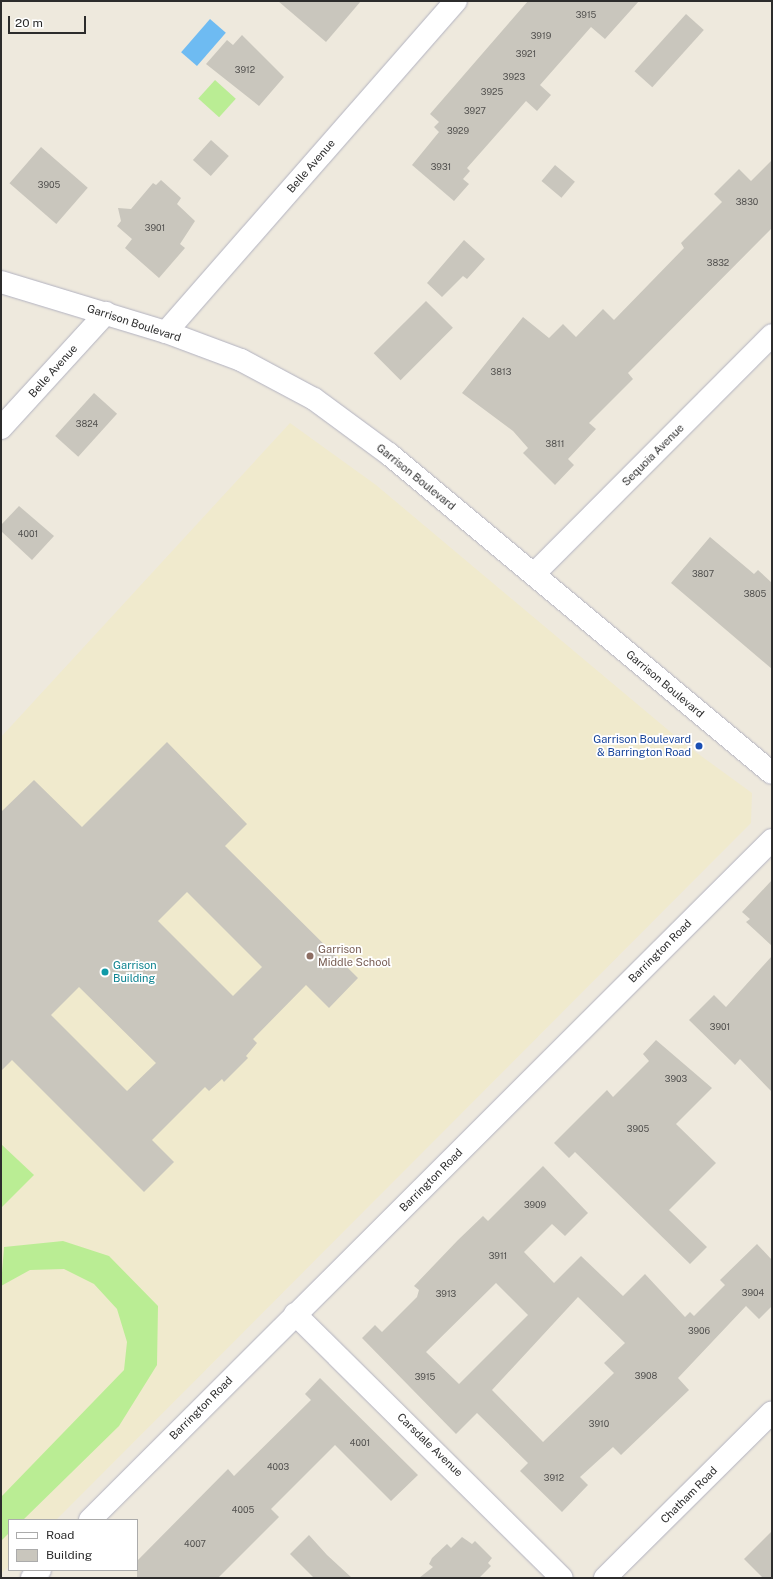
<!DOCTYPE html>
<style>
body{margin:0}
#map{position:relative;width:773px;height:1579px;overflow:hidden;background:#eee9dd;font-family:"Public Sans",sans-serif}
div>[style]{position:absolute}
[style*='--x']{left:calc(var(--x)*1px);top:calc(var(--y)*1px);width:calc(var(--w)*1px);rotate:calc(var(--a)*1deg)}
.education>*{inset:0;background:#f0eacd}
.pitch>*{inset:0;background:#baed94;transform-origin:0 0}
.water>*{inset:0;background:#6ebbf2;transform-origin:0 0}
.building>*{inset:0;background:#c9c6bd;transform-origin:0 0}
.roads{filter:drop-shadow(0 0 1px #b2b2c0) drop-shadow(0 0 1px #b2b2c0)}
.minor>*{height:22px;margin:-11px;padding:0 11px;transform-origin:11px;border-radius:11px;background:#fff}
.tertiary>*{height:22px;margin:-11px;padding:0 11px;transform-origin:11px;border-radius:11px;background:#fff}
.secondary>*{height:22px;margin:-11px;padding:0 11px;transform-origin:11px;border-radius:11px;background:#fff}
.dots>*{width:11px;height:11px;translate:-50% -50%;box-sizing:border-box;border:2px solid #fff;border-radius:50%}
span{translate:-50% -50%;white-space:nowrap;text-align:center;line-height:1.15;-webkit-text-stroke:3.5px #fff;paint-order:stroke}
.number-label{font-size:9px;color:#535250}
.number-label span{-webkit-text-stroke-width:0}
.street-label{font-size:11px;color:#2c2c2c}
.transit-label{font-size:11px;color:#164399}
.right{translate:-100% -50%;text-align:right}
.education-label{font-size:11px;color:#785e54}
.left{translate:0 -50%;text-align:left}
.culture-label{font-size:11px;color:#0d838f}
.frame{position:absolute;inset:0;border:2px solid #2c2c2c;pointer-events:none}
.legend{position:absolute;left:8px;top:1519px;width:130px;height:52px;box-sizing:border-box;background:#fff;border:1px solid #ababab;margin:0;padding:5px 7px;list-style:none;font-size:12px;color:#2c2c2c}
.legend li{display:flex;align-items:center;gap:8px;height:20px}
.legend b{width:20px;border:1px solid #ababab}
.scale{position:absolute;left:8px;top:16px;width:78px;height:18px;box-sizing:border-box;border:2px solid #2c2c2c;border-top:0;padding-left:5px;font-size:12px;line-height:14px;white-space:nowrap;color:#2c2c2c;-webkit-text-stroke:3px #fff;paint-order:stroke}
</style>
<div id="map">
<div class="education">
<i style="clip-path:polygon(290px 423px,376px 485px,686px 745px,752px 793px,751px 823px,56px 1520px,9px 1520px,9px 1566px,1px 1574px,1px 737px)"></i>
</div>
<div class="pitch">
<i style="left:215px;top:80px;width:28px;height:25px;rotate:42deg"></i>
<i style="clip-path:polygon(1px 1144px,34px 1175px,1px 1208px)"></i>
<i style="clip-path:polygon(63px 1241px,109px 1256px,158px 1306px,157px 1365px,119px 1426px,23px 1520px,9px 1520px,9px 1533px,1px 1541px,1px 1497px,124px 1370px,127px 1342px,117px 1309px,94px 1284px,64px 1269px,30px 1270px,1px 1286px,4px 1247px)"></i>
</div>
<div class="water">
<i style="left:210px;top:19px;width:21px;height:44px;rotate:41deg"></i>
</div>
<div class="building">
<i style="clip-path:polygon(278px 1px,361px 1px,326px 42px)"></i>
<i style="clip-path:polygon(528px 1px,639px 1px,605px 39px,591px 27px,540px 85px,551px 95px,537px 111px,526px 101px,467px 168px,470px 171px,463px 179px,469px 184px,454px 201px,412px 165px,439px 132px,434px 127px,439px 122px,430px 114px)"></i>
<i style="left:686px;top:14px;width:24px;height:77px;rotate:42deg"></i>
<i style="clip-path:polygon(242px 35px,284px 77px,259px 106px,206px 64px,227px 40px,233px 45px)"></i>
<i style="left:211px;top:140px;width:24px;height:27px;rotate:42deg"></i>
<i style="left:41px;top:147px;width:62px;height:48px;rotate:41deg"></i>
<i style="clip-path:polygon(772px 160px,772px 228px,628px 373px,633px 379px,589px 423px,596px 429px,568px 459px,574px 465px,555px 485px,523px 453px,528px 448px,513px 431px,462px 393px,523px 317px,549px 338px,563px 324px,576px 337px,603px 309px,614px 320px,684px 248px,681px 243px,722px 202px,714px 194px,739px 169px,751px 181px)"></i>
<i style="left:555px;top:165px;width:26px;height:21px;rotate:40deg"></i>
<i style="clip-path:polygon(161px 180px,181px 198px,177px 204px,195px 221px,180px 244px,185px 248px,159px 278px,125px 248px,132px 239px,117px 226px,121px 221px,118px 208px,131px 209px,153px 183px,156px 185px)"></i>
<i style="clip-path:polygon(464px 240px,485px 259px,467px 279px,463px 276px,442px 297px,427px 283px)"></i>
<i style="left:426px;top:301px;width:38px;height:74px;rotate:45deg"></i>
<i style="left:94px;top:393px;width:31px;height:58px;rotate:42deg"></i>
<i style="clip-path:polygon(19px 506px,54px 536px,32px 560px,1px 531px,1px 525px)"></i>
<i style="clip-path:polygon(710px 537px,754px 574px,758px 570px,772px 583px,772px 669px,671px 583px)"></i>
<i style="clip-path:polygon(evenodd,167px 742px,247px 824px,225px 846px,358px 978px,329px 1008px,306px 985px,253px 1039px,257px 1043px,246px 1056px,248px 1058px,224px 1082px,222px 1079px,209px 1091px,205px 1087px,152px 1140px,174px 1162px,144px 1192px,12px 1060px,1px 1071px,1px 812px,34px 780px,82px 827px,167px 742px,187px 892px,262px 967px,233px 996px,158px 921px,187px 892px,167px 742px,79px 987px,156px 1063px,127px 1091px,51px 1015px,79px 987px)"></i>
<i style="clip-path:polygon(772px 880px,772px 946px,746px 922px,750px 919px,742px 912px)"></i>
<i style="clip-path:polygon(772px 956px,772px 1092px,740px 1059px,735px 1065px,689px 1020px,714px 995px,726px 1007px)"></i>
<i style="clip-path:polygon(656px 1040px,712px 1088px,676px 1124px,716px 1163px,669px 1210px,707px 1247px,690px 1264px,575px 1152px,569px 1158px,554px 1143px,607px 1090px,613px 1097px,649px 1061px,643px 1054px)"></i>
<i style="clip-path:polygon(evenodd,543px 1166px,588px 1213px,565px 1236px,552px 1224px,524px 1252px,554px 1283px,581px 1256px,623px 1296px,645px 1274px,685px 1317px,690px 1312px,694px 1316px,725px 1285px,720px 1280px,757px 1244px,772px 1260px,772px 1306px,759px 1319px,746px 1306px,678px 1378px,689px 1390px,621px 1455px,613px 1447px,580px 1477px,588px 1485px,562px 1512px,520px 1471px,528px 1463px,477px 1413px,456px 1434px,362px 1338px,375px 1325px,382px 1332px,417px 1297px,419px 1290px,414px 1286px,458px 1240px,483px 1216px,488px 1221px,543px 1166px,496px 1283px,528px 1315px,459px 1384px,426px 1352px,496px 1283px,543px 1166px,578px 1297px,625px 1343px,604px 1363px,614px 1373px,543px 1442px,492px 1390px,578px 1297px)"></i>
<i style="clip-path:polygon(320px 1378px,418px 1475px,391px 1501px,335px 1445px,271px 1509px,279px 1517px,218px 1578px,137px 1578px,137px 1561px,228px 1469px,234px 1476px,311px 1400px,305px 1394px)"></i>
<i style="clip-path:polygon(772px 1531px,772px 1578px,763px 1578px,744px 1559px)"></i>
<i style="clip-path:polygon(309px 1535px,327px 1555px,352px 1578px,314px 1578px,290px 1554px)"></i>
<i style="clip-path:polygon(462px 1537px,472px 1544px,475px 1541px,492px 1558px,488px 1563px,491px 1566px,479px 1578px,419px 1578px,433px 1567px,429px 1564px,432px 1558px,447px 1544px,451px 1548px)"></i>
</div>
<div class="roads">
<div class="minor">
<i style="--x:534;--y:574;--w:337;--a:-45.1"></i>
<i style="--x:295;--y:1314;--w:375;--a:44.7"></i>
<i style="--x:90;--y:1520;--w:963;--a:-44.92"></i>
<i style="--x:32;--y:1578;--w:11;--a:-45"></i>
<i style="--x:605;--y:1578;--w:235;--a:-44.8"></i>
</div>
<div class="tertiary">
<i style="--x:166;--y:332;--w:440;--a:-48.8"></i>
<i style="--x:1;--y:428;--w:156;--a:-47.6"></i>
</div>
<div class="secondary">
<i style="--x:1;--y:282;--w:172;--a:16.9"></i>
<i style="--x:166;--y:332;--w:80;--a:20.5"></i>
<i style="--x:241;--y:360;--w:83;--a:28.1"></i>
<i style="--x:314;--y:399;--w:93;--a:36.3"></i>
<i style="--x:389;--y:454;--w:498;--a:39.8"></i>
</div>
</div>
<div class="dots">
<i style="left:699px;top:746px;background:#1a4fb4"></i>
<i style="left:310px;top:956px;background:#8d6e63"></i>
<i style="left:105px;top:972px;background:#0f9aa8"></i>
</div>
<div class="number-label">
<span style="left:586px;top:15px">3915</span>
<span style="left:541px;top:36px">3919</span>
<span style="left:526px;top:54px">3921</span>
<span style="left:245px;top:70px">3912</span>
<span style="left:514px;top:77px">3923</span>
<span style="left:492px;top:92px">3925</span>
<span style="left:475px;top:111px">3927</span>
<span style="left:458px;top:131px">3929</span>
<span style="left:441px;top:167px">3931</span>
<span style="left:49px;top:185px">3905</span>
<span style="left:747px;top:202px">3830</span>
<span style="left:155px;top:228px">3901</span>
<span style="left:718px;top:263px">3832</span>
<span style="left:501px;top:372px">3813</span>
<span style="left:87px;top:424px">3824</span>
<span style="left:555px;top:444px">3811</span>
<span style="left:28px;top:534px">4001</span>
<span style="left:703px;top:574px">3807</span>
<span style="left:755px;top:594px">3805</span>
<span style="left:720px;top:1027px">3901</span>
<span style="left:676px;top:1079px">3903</span>
<span style="left:638px;top:1129px">3905</span>
<span style="left:535px;top:1205px">3909</span>
<span style="left:498px;top:1256px">3911</span>
<span style="left:753px;top:1293px">3904</span>
<span style="left:446px;top:1294px">3913</span>
<span style="left:699px;top:1331px">3906</span>
<span style="left:646px;top:1376px">3908</span>
<span style="left:425px;top:1377px">3915</span>
<span style="left:599px;top:1424px">3910</span>
<span style="left:360px;top:1443px">4001</span>
<span style="left:278px;top:1467px">4003</span>
<span style="left:554px;top:1478px">3912</span>
<span style="left:243px;top:1510px">4005</span>
<span style="left:195px;top:1544px">4007</span>
</div>
<div class="street-label">
<span style="left:311px;top:166px;rotate:-49deg">Belle Avenue</span>
<span style="left:134px;top:323px;rotate:18deg">Garrison Boulevard</span>
<span style="left:53px;top:371px;rotate:-48deg">Belle Avenue</span>
<span style="left:653px;top:455px;rotate:-45deg">Sequoia Avenue</span>
<span style="left:416px;top:477px;rotate:39deg">Garrison Boulevard</span>
<span style="left:665px;top:684px;rotate:40deg">Garrison Boulevard</span>
<span style="left:660px;top:951px;rotate:-45deg">Barrington Road</span>
<span style="left:431px;top:1180px;rotate:-45deg">Barrington Road</span>
<span style="left:201px;top:1408px;rotate:-45deg">Barrington Road</span>
<span style="left:430px;top:1445px;rotate:44deg">Carsdale Avenue</span>
<span style="left:689px;top:1495px;rotate:-45deg">Chatham Road</span>
</div>
<div class="transit-label">
<span class="right" style="left:691px;top:746px">Garrison Boulevard<br>&amp; Barrington Road</span>
</div>
<div class="education-label">
<span class="left" style="left:318px;top:956px">Garrison<br>Middle School</span>
</div>
<div class="culture-label">
<span class="left" style="left:113px;top:972px">Garrison<br>Building</span>
</div>
<div class="frame"></div>
<ul class="legend">
<li><b style="height:5px;background:#fff"></b>Road</li>
<li><b style="height:11px;background:#c9c6bd"></b>Building</li>
</ul>
<div class="scale">20 m</div>
</div>
